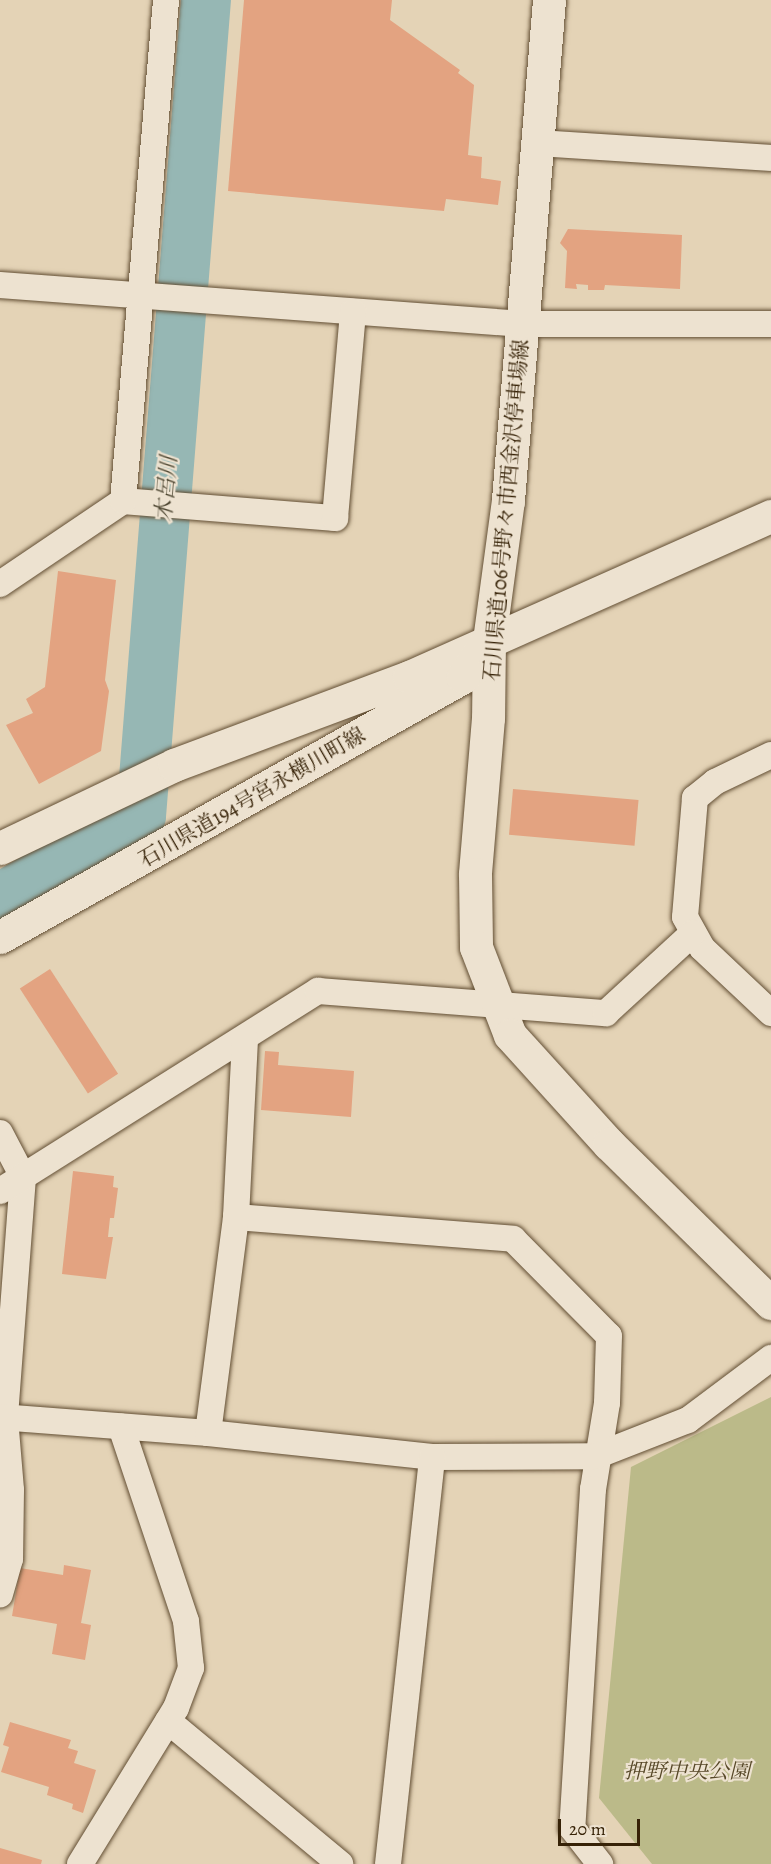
<!DOCTYPE html>
<meta charset="utf-8">
<style>
body{margin:0}
#map{position:relative;width:771px;height:1864px;overflow:hidden;background:#e4d3b6;font-family:Alegreya,"Noto Serif JP",serif}
div>[style]{position:absolute}
[style*='--x']{left:calc(var(--x)*1px);top:calc(var(--y)*1px);width:calc(var(--w)*1px);rotate:calc(var(--a)*1deg)}
.green>*{inset:0;background:#bbba89}
.river>*{height:50px;margin:-25px;padding:0 25px;transform-origin:25px;border-radius:25px;background:#96b7b4}
.building>*{inset:0;background:#e3a381;transform-origin:0 0}
.roads{filter:drop-shadow(0 0 2px #624e33) drop-shadow(0 0 2px #624e33)}
.minor>*{height:26px;margin:-13px;padding:0 13px;transform-origin:13px;border-radius:13px;background:#ede2d0}
.secondary>*{height:33px;margin:-16.5px;padding:0 16.5px;transform-origin:16.5px;border-radius:16.5px;background:#ede2d0}
span{translate:-50% -50%;white-space:nowrap;text-align:center;line-height:1.15;-webkit-text-stroke:4.5px #ede2d0;paint-order:stroke}
.street-label{font-size:21px;color:#362207}
.park-label{font-size:21px;color:#574828;font-style:italic}
.water-label{font-size:22px;color:#4e4732;font-style:italic}
.scale{position:absolute;left:558px;top:1819px;width:82px;height:27px;box-sizing:border-box;border:3px solid #362207;border-top:0;padding-left:8px;font-size:18px;line-height:21px;white-space:nowrap;color:#362207;-webkit-text-stroke:4px #ede2d0;paint-order:stroke}
</style>
<div id="map">
<div class="green">
<i style="clip-path:polygon(771px 1397px,771px 1864px,652px 1864px,599px 1798px,631px 1467px)"></i>
</div>
<div class="river">
<i style="--x:0;--y:898;--w:163;--a:-30.2"></i>
<i style="--x:141;--y:816;--w:819;--a:-85.45"></i>
</div>
<div class="building">
<i style="clip-path:polygon(244px 0,392px 0,390px 20px,460px 70px,458px 73px,474px 85px,468px 155px,482px 157px,481px 178px,501px 181px,498px 205px,446px 199px,444px 211px,228px 191px)"></i>
<i style="clip-path:polygon(568px 229px,682px 235px,680px 289px,605px 285px,604px 290px,588px 290px,588px 285px,576px 284px,577px 289px,565px 288px,567px 251px,560px 243px)"></i>
<i style="clip-path:polygon(58px 571px,116px 580px,105px 680px,109px 691px,101px 751px,39px 784px,6px 725px,33px 713px,26px 699px,45px 687px)"></i>
<i style="left:513px;top:789px;width:126px;height:46px;rotate:5deg"></i>
<i style="left:50px;top:969px;width:125px;height:36px;rotate:57deg"></i>
<i style="clip-path:polygon(265px 1051px,279px 1052px,278px 1065px,354px 1071px,351px 1117px,261px 1110px)"></i>
<i style="clip-path:polygon(73px 1171px,114px 1176px,113px 1187px,118px 1188px,114px 1218px,110px 1218px,108px 1237px,113px 1237px,106px 1279px,62px 1274px)"></i>
<i style="clip-path:polygon(64px 1565px,91px 1570px,81px 1623px,91px 1625px,85px 1660px,52px 1654px,57px 1624px,12px 1616px,20px 1568px,63px 1575px)"></i>
<i style="clip-path:polygon(10px 1722px,71px 1740px,68px 1748px,78px 1751px,74px 1763px,96px 1770px,83px 1813px,72px 1809px,73px 1804px,47px 1795px,49px 1787px,1px 1772px,9px 1747px,3px 1745px)"></i>
<i style="clip-path:polygon(0 1848px,42px 1860px,41px 1864px,0 1864px)"></i>
</div>
<div class="roads">
<div class="minor">
<i style="--x:539;--y:143;--w:232;--a:3.7"></i>
<i style="--x:0;--y:285;--w:525;--a:4.26"></i>
<i style="--x:524;--y:324;--w:247;--a:0"></i>
<i style="--x:123;--y:501;--w:213;--a:4.6"></i>
<i style="--x:335;--y:518;--w:207;--a:-85"></i>
<i style="--x:0;--y:584;--w:148;--a:-34"></i>
<i style="--x:123;--y:501;--w:503;--a:-85.09"></i>
<i style="--x:771;--y:755;--w:62;--a:154.3"></i>
<i style="--x:715;--y:782;--w:26;--a:141"></i>
<i style="--x:695;--y:798;--w:119;--a:94.8"></i>
<i style="--x:685;--y:917;--w:35;--a:61"></i>
<i style="--x:702;--y:948;--w:95;--a:43.3"></i>
<i style="--x:0;--y:1133;--w:50;--a:62.4"></i>
<i style="--x:23;--y:1177;--w:242;--a:94.3"></i>
<i style="--x:5;--y:1418;--w:72;--a:85.2"></i>
<i style="--x:11;--y:1490;--w:69;--a:90.8"></i>
<i style="--x:10;--y:1559;--w:37;--a:106"></i>
<i style="--x:0;--y:1191;--w:376;--a:-32.2"></i>
<i style="--x:318;--y:991;--w:289;--a:4.4"></i>
<i style="--x:606;--y:1013;--w:118;--a:-42.6"></i>
<i style="--x:236;--y:1217;--w:278;--a:4.5"></i>
<i style="--x:513;--y:1239;--w:136;--a:45.3"></i>
<i style="--x:609;--y:1336;--w:67;--a:91.7"></i>
<i style="--x:607;--y:1403;--w:87;--a:99.2"></i>
<i style="--x:593;--y:1489;--w:340;--a:93.5"></i>
<i style="--x:572;--y:1828;--w:46;--a:52.1"></i>
<i style="--x:0;--y:1417;--w:209;--a:4.4"></i>
<i style="--x:208;--y:1433;--w:225;--a:6.1"></i>
<i style="--x:432;--y:1457;--w:164;--a:-0.3"></i>
<i style="--x:596;--y:1456;--w:99;--a:-21.4"></i>
<i style="--x:688;--y:1420;--w:104;--a:-36.8"></i>
<i style="--x:208;--y:1433;--w:218;--a:-82.6"></i>
<i style="--x:236;--y:1217;--w:178;--a:-87.1"></i>
<i style="--x:168;--y:1721;--w:224;--a:39.7"></i>
<i style="--x:80;--y:1864;--w:183;--a:-58.4"></i>
<i style="--x:176;--y:1708;--w:43;--a:-69.4"></i>
<i style="--x:191;--y:1668;--w:47;--a:-96.1"></i>
<i style="--x:186;--y:1621;--w:205;--a:-108.5"></i>
<i style="--x:388;--y:1864;--w:409;--a:-83.8"></i>
</div>
<div class="secondary">
<i style="--x:549;--y:0;--w:502;--a:94.69"></i>
<i style="--x:508;--y:500;--w:141;--a:97.7"></i>
<i style="--x:489;--y:640;--w:78;--a:90.7"></i>
<i style="--x:488;--y:718;--w:157;--a:94.8"></i>
<i style="--x:475;--y:874;--w:73;--a:89.2"></i>
<i style="--x:476;--y:947;--w:94;--a:68.9"></i>
<i style="--x:510;--y:1035;--w:147;--a:47.8"></i>
<i style="--x:609;--y:1144;--w:227;--a:44.5"></i>
<i style="--x:0;--y:848;--w:193;--a:-25.5"></i>
<i style="--x:174;--y:765;--w:251;--a:-20.5"></i>
<i style="--x:409;--y:677;--w:396;--a:-24"></i>
<i style="--x:0;--y:937;--w:531;--a:-29.32"></i>
<i style="--x:463;--y:677;--w:40;--a:-55.1"></i>
</div>
</div>
<div class="street-label">
<span style="left:506px;top:510px;rotate:-85deg">石川県道106号野々市西金沢停車場線</span>
<span style="left:252px;top:797px;rotate:-30deg">石川県道194号宮永横川町線</span>
</div>
<div class="park-label">
<span style="left:687px;top:1771px">押野中央公園</span>
</div>
<div class="water-label">
<span style="left:167px;top:489px;rotate:-85deg">木呂川</span>
</div>
<div class="scale">20 m</div>
</div>
